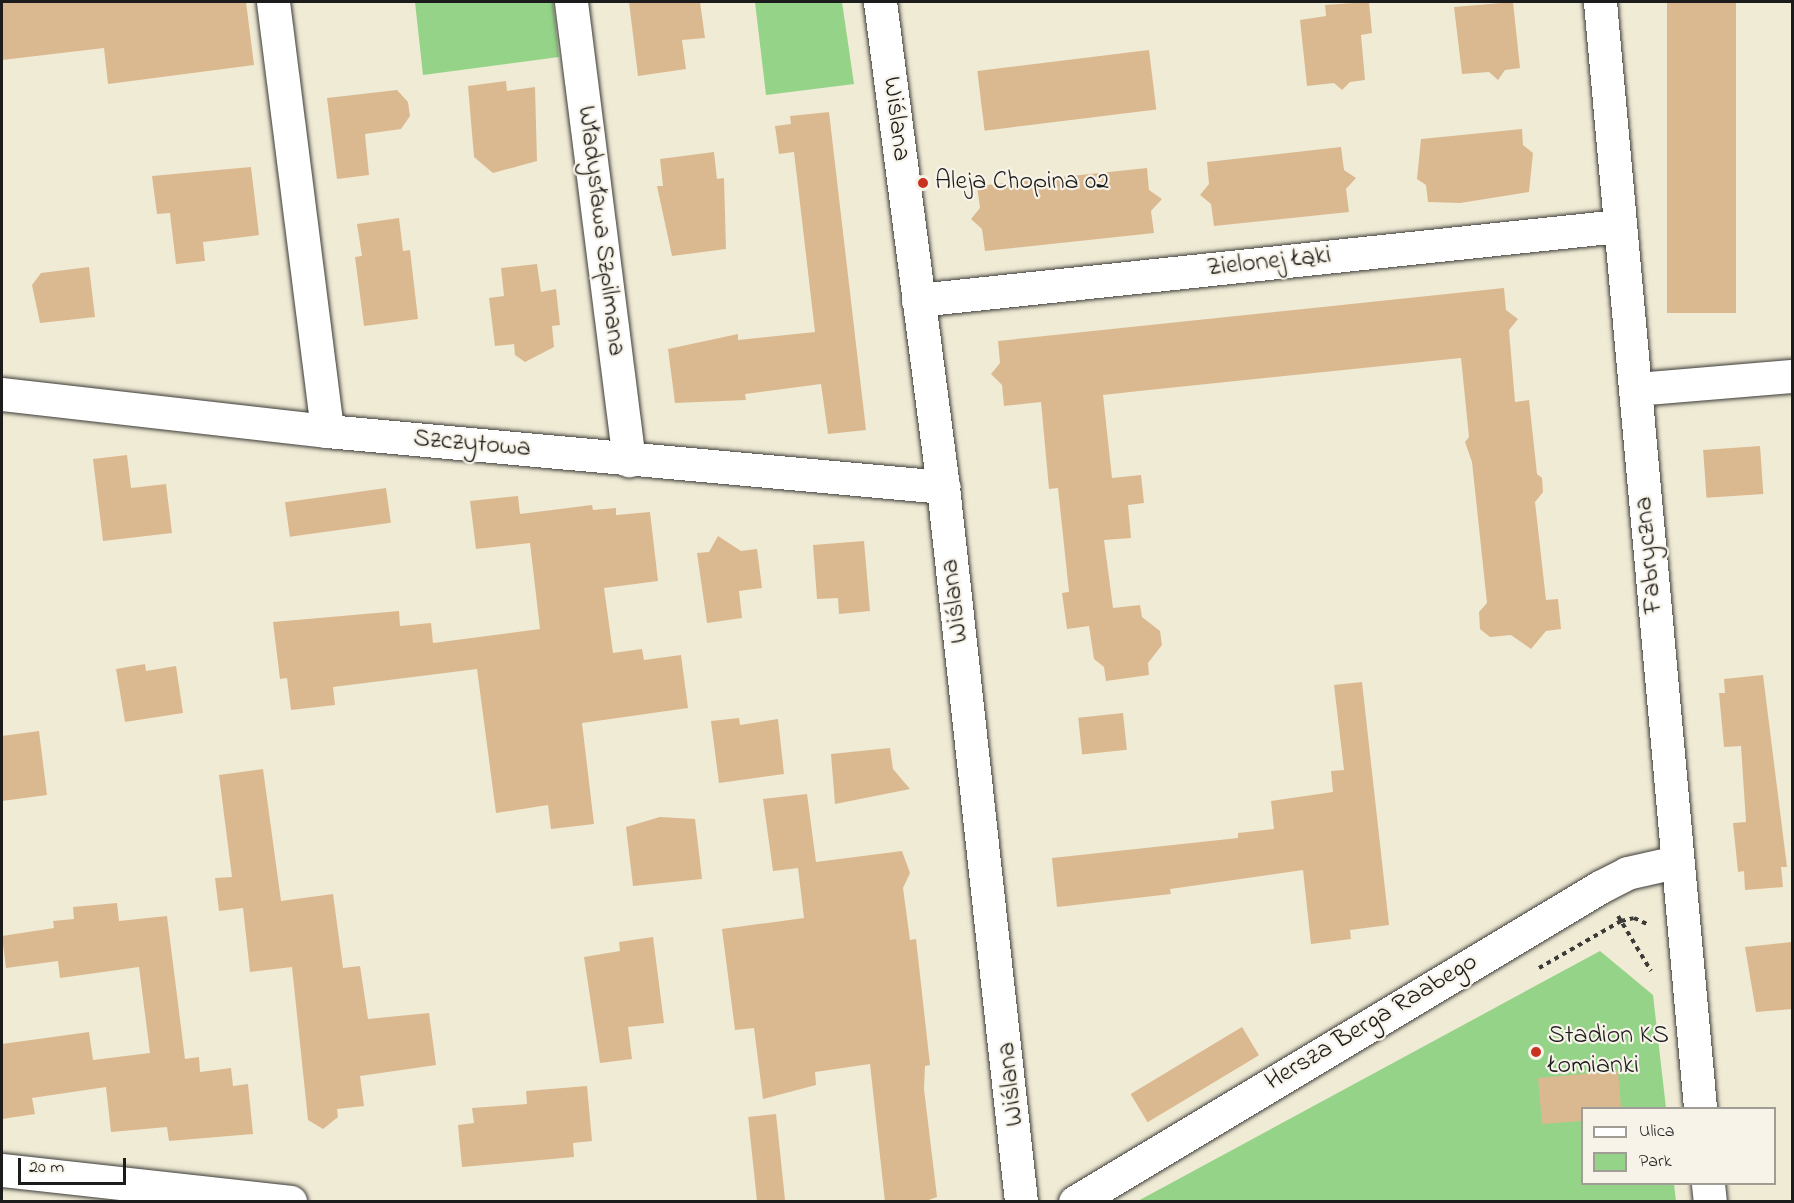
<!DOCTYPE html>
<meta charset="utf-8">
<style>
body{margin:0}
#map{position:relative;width:1794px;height:1203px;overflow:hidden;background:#f0ebd5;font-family:"Indie Flower",sans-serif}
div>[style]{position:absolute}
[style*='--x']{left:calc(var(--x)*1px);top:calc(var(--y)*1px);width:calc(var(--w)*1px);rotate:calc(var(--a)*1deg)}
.green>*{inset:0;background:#95d389}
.building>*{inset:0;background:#dbb990;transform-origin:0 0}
.path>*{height:4px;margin-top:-2px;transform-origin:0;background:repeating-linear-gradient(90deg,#3c3b38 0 4.5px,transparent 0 9px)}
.roads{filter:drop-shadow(0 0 2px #3c3b38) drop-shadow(0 0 2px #3c3b38)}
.minor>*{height:33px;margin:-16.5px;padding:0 16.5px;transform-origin:16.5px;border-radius:16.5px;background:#fff}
.dots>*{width:16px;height:16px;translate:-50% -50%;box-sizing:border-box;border:3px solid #f7f3e8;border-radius:50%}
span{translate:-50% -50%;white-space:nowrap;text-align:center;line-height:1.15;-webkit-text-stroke:4.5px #f7f3e8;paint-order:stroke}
.street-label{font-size:26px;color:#1c1c1c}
.poi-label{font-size:26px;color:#1c1c1c}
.left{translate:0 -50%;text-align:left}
.frame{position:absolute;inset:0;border:3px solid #1c1c1c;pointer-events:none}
.legend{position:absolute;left:1581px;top:1107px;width:195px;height:78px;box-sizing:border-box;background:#f7f3e8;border:2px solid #9f9d96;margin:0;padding:8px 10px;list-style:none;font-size:18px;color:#1c1c1c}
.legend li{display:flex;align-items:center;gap:12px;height:30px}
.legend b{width:30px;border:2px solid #9f9d96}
.scale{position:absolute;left:18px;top:1158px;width:108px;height:27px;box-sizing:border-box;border:3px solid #1c1c1c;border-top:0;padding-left:8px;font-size:18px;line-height:21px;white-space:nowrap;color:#1c1c1c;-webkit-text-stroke:4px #f7f3e8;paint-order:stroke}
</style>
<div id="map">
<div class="green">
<i style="clip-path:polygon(415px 2px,553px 2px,559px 57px,423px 75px)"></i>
<i style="clip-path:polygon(755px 2px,842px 2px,854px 84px,766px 95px)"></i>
<i style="clip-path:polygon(1600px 951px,1653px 995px,1666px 1108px,1582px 1108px,1582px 1184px,1674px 1184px,1676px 1201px,1136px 1202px)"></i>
</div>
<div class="building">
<i style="clip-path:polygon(2px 2px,246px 2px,254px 65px,108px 84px,104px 48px,2px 60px)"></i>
<i style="clip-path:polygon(629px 2px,700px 2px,705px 38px,682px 40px,686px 69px,638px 76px)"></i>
<i style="clip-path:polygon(1369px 2px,1372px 33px,1361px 35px,1365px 80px,1350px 82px,1342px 90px,1334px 83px,1307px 86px,1300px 20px,1326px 16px,1325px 5px)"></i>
<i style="clip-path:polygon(1513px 2px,1520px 68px,1505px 70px,1498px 80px,1489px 72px,1462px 74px,1454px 7px)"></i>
<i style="left:1667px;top:2px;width:69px;height:311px"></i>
<i style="left:1149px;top:50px;width:60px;height:173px;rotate:83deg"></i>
<i style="clip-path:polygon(506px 81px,507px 91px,535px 87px,537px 161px,493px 173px,474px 157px,468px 86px)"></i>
<i style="clip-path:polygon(397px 90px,408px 102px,410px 116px,401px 129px,365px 134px,369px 175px,337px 179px,327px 98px)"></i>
<i style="clip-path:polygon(829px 112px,866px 430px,828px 434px,821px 384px,745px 394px,746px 400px,675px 403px,668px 349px,738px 334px,738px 340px,815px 332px,794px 152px,779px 154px,775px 126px,791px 124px,790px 116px)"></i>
<i style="clip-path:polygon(1522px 129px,1523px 145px,1533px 153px,1529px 192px,1460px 203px,1428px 202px,1426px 185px,1417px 179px,1421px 139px)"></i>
<i style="clip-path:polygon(1341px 147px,1344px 170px,1356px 178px,1346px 189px,1349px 212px,1214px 226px,1211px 204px,1200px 195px,1209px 184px,1207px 162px)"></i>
<i style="clip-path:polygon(714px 152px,717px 179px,724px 178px,726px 249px,672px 256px,657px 186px,663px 186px,660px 159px)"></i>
<i style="clip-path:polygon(251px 167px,259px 235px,203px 242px,205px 261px,176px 264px,170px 213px,157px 214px,152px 176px)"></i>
<i style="clip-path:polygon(1147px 168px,1149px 190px,1162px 199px,1151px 211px,1154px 233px,985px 251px,982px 229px,971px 219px,980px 208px,977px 186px)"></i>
<i style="clip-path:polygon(399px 218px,403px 251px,410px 250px,418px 319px,364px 326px,355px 257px,362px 256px,357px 224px)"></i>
<i style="clip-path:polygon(537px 264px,541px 292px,556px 289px,560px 325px,552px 326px,554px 347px,525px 362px,515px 355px,514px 344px,495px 346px,489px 298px,504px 296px,501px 268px)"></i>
<i style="clip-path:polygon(89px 267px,95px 317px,40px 323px,32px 285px,41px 273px)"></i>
<i style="clip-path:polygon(1504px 288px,1506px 310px,1518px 319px,1509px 330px,1515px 402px,1529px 400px,1537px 474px,1542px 478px,1543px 492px,1535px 502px,1546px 600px,1558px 599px,1561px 629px,1546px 631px,1531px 649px,1511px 635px,1490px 637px,1480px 629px,1479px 612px,1487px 603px,1472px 462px,1465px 442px,1469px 437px,1461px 358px,1139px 391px,1103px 395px,1112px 478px,1141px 475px,1144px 503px,1128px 505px,1131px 538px,1104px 540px,1113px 608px,1140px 605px,1142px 617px,1160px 631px,1162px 645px,1148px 663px,1149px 675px,1106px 681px,1104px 667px,1094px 659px,1089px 626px,1067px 629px,1062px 593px,1069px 592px,1058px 488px,1049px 489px,1041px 402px,1004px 406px,1002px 385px,991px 374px,1000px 363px,998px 341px)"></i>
<i style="left:1760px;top:446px;width:48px;height:57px;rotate:86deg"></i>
<i style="clip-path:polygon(127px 455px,131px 488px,166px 484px,172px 533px,103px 541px,93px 459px)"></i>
<i style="left:386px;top:488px;width:35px;height:102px;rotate:82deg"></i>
<i style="clip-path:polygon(518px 496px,520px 514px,592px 505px,593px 510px,616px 508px,616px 515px,650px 512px,658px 581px,604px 588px,613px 653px,642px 649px,644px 660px,681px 655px,688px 708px,582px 723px,594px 824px,551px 829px,548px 805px,496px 813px,477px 669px,333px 687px,335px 705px,291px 710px,287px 678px,280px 679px,273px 622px,399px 611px,400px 626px,431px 623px,433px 643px,540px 629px,530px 543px,476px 549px,470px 501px)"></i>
<i style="clip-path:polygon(718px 536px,741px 551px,757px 549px,762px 588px,739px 591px,742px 618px,707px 623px,697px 553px,709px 552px)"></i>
<i style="clip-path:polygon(864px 541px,870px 611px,839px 614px,838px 598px,817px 599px,813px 545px)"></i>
<i style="clip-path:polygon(145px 664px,146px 671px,176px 666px,183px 713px,125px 722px,116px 669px)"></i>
<i style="clip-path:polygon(1763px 675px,1787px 867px,1781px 867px,1783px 887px,1745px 890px,1744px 871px,1738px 872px,1733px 823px,1746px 822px,1741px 746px,1724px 747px,1719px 693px,1725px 693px,1724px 679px)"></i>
<i style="clip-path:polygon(1362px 682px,1389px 925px,1350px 930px,1351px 939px,1311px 944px,1303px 870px,1170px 889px,1171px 894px,1057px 907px,1052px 858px,1238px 838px,1238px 833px,1274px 829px,1271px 801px,1333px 792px,1331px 771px,1344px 770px,1334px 685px)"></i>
<i style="left:1123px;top:713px;width:37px;height:45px;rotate:84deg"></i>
<i style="clip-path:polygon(739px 718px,740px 725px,778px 719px,784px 774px,719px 783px,711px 721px)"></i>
<i style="clip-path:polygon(39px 731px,47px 795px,2px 801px,2px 736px)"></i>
<i style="clip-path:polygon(890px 748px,893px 769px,910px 789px,835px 804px,831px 754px)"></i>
<i style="clip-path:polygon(263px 769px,281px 901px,333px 894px,343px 968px,360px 966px,368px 1019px,429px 1013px,436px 1065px,360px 1076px,364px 1106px,337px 1109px,338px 1117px,323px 1129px,308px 1120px,292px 967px,250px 972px,243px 908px,219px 911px,215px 878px,232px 877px,219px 775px)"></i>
<i style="clip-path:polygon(807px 794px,816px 862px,902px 851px,910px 873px,903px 888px,910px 940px,916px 939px,930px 1065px,925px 1066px,924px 1089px,937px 1197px,923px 1202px,885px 1202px,870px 1064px,815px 1072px,816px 1085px,763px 1099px,754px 1028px,735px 1030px,722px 929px,804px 918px,798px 868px,773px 871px,763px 799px)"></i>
<i style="clip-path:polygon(660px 817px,695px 819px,702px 879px,633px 886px,626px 827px)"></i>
<i style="clip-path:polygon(117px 903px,119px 921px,167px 916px,185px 1059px,199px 1057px,200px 1072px,231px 1068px,233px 1086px,248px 1084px,253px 1134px,169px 1141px,167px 1127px,111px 1132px,106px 1087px,32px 1098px,35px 1114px,2px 1119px,2px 1044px,89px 1032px,93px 1060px,150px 1053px,139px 967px,60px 978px,58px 961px,6px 968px,2px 936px,54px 928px,53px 921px,74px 919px,73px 907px)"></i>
<i style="clip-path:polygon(653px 937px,664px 1023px,628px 1027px,632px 1059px,600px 1063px,584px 957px,620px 951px,619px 942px)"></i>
<i style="clip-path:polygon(1792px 942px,1792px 1009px,1756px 1012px,1745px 947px)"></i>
<i style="left:1242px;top:1027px;width:33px;height:130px;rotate:59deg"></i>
<i style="clip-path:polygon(1618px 1071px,1621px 1108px,1582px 1108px,1582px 1121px,1542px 1124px,1538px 1078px)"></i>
<i style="clip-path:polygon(587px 1086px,592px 1141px,573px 1143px,574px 1157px,462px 1167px,458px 1125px,474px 1123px,472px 1108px,527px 1104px,526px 1091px)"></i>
<i style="left:776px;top:1114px;width:89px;height:28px;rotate:84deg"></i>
</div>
<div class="path">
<i style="--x:1618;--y:916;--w:64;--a:59"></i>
<i style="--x:1539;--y:968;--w:95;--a:-29.8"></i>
<i style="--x:1621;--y:921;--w:13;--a:-13"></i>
<i style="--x:1634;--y:918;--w:14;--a:25"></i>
</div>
<div class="roads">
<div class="minor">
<i style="--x:273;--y:2;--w:432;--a:82.8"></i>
<i style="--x:571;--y:2;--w:462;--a:82.8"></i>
<i style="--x:880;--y:2;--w:489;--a:82.6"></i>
<i style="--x:943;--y:487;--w:719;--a:83.77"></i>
<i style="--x:1600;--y:2;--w:1111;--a:84.83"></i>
<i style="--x:918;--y:300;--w:705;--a:-6.03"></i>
<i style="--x:1636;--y:389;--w:157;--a:-4.8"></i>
<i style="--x:2;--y:394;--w:327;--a:6.5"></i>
<i style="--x:327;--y:431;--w:619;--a:5.19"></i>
<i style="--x:2;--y:1170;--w:290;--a:6.3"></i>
<i style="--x:1708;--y:1184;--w:18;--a:84"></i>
<i style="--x:1075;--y:1202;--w:612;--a:-30.96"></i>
<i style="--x:1600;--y:887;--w:30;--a:-27"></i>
<i style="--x:1627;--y:873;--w:50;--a:-12.7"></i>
</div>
</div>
<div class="dots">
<i style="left:923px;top:183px;background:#c8321e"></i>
<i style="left:1536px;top:1052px;background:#c8321e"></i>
</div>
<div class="street-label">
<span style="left:895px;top:119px;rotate:83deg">Wiślana</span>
<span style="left:600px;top:231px;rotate:83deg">Władysława Szpilmana</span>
<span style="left:1269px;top:263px;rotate:-6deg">Zielonej Łąki</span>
<span style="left:472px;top:445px;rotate:5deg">Szczytowa</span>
<span style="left:1650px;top:555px;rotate:-95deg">Fabryczna</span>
<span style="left:956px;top:601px;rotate:-97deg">Wiślana</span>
<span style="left:1372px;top:1023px;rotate:-31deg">Hersza Berga Raabego</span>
<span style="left:1012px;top:1084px;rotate:-96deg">Wiślana</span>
</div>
<div class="poi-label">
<span class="left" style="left:935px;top:183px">Aleja Chopina 02</span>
<span class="left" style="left:1548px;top:1052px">Stadion KS<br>Łomianki</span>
</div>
<div class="frame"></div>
<ul class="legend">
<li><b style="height:8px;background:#fff"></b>Ulica</li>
<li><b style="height:16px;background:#95d389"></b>Park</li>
</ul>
<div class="scale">20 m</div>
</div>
